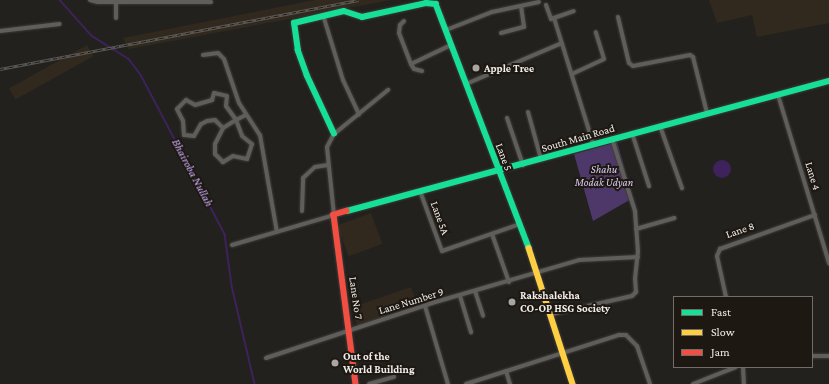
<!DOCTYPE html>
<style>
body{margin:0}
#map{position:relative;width:829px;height:384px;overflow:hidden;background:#23211e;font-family:"Crimson Pro",serif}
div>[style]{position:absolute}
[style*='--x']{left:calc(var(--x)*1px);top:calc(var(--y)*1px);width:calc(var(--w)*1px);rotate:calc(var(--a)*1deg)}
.built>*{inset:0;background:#31291e;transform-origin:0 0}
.green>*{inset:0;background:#4e3869}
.water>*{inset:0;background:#3d225b}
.round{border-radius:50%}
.stream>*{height:1.5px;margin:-0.75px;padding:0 0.75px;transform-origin:0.75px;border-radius:0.75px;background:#3d225b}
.roads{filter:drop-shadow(0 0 1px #3d3c39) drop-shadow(0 0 1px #3d3c39)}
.street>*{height:4px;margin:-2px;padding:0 2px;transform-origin:2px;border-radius:2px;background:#605e5b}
.fast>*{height:5.5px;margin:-2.75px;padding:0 2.75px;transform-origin:2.75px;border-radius:2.75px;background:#16e098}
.slow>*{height:5.5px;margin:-2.75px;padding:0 2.75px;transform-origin:2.75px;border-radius:2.75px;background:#ffcf43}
.jam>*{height:5.5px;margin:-2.75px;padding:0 2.75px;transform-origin:2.75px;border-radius:2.75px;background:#f24e42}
.rail>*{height:3px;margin-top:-1.5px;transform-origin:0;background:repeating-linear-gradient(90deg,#1d1812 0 4.5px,#5c5a58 0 9px);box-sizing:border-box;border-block:1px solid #5c5a58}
.dots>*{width:11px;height:11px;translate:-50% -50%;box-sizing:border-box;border:2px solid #1d1812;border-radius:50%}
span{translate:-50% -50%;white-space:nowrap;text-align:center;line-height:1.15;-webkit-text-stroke:4px #1d1812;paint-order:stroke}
.poi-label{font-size:11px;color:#f1ede9;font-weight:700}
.left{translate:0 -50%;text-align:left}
.street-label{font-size:11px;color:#f1ede9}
.park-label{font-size:11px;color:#dcccf4;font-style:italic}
.water-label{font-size:12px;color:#ccadf9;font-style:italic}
.legend{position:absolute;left:673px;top:296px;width:140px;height:72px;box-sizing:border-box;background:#1d1812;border:1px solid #726d68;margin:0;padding:5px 7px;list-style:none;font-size:12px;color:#f1ede9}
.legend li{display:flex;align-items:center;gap:8px;height:20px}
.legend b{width:20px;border:1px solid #726d68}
</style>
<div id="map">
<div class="built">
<i style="clip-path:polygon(315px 0,391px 0,129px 49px,123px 38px)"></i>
<i style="clip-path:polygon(709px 0,829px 0,829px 23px,757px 37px,752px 15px,717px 23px)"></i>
<i style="left:87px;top:45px;width:13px;height:89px;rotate:61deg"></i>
<i style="left:371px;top:213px;width:33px;height:36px;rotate:70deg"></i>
<i style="left:411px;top:287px;width:21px;height:63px;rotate:71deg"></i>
</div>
<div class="green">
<i style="clip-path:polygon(617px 142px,633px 198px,593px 221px,574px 154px)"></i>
</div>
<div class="water">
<i class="round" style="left:713px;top:160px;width:18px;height:18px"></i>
</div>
<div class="stream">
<i style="--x:60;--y:0;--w:48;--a:48.4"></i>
<i style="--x:92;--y:36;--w:44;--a:31.9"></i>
<i style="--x:129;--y:59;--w:20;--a:53"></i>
<i style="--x:141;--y:75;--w:180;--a:62.2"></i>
<i style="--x:225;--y:234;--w:52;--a:82.3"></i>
<i style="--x:232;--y:286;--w:101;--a:76.8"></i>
</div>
<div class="roads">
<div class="street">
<i style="--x:90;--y:0;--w:8;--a:14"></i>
<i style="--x:98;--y:2;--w:113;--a:0"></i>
<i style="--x:546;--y:5;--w:15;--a:70"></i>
<i style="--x:551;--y:19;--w:24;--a:-19"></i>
<i style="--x:323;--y:15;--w:68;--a:72.9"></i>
<i style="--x:343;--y:80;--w:38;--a:65"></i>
<i style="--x:618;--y:17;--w:47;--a:76.6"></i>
<i style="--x:629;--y:63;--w:5;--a:37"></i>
<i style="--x:633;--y:66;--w:58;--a:-10.9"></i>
<i style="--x:690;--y:55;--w:4;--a:34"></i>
<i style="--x:693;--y:57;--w:58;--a:76"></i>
<i style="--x:116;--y:18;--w:17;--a:-90"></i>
<i style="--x:554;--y:18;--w:131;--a:72.7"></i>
<i style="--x:404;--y:21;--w:6;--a:135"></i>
<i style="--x:400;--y:25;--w:8;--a:97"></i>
<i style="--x:399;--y:33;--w:33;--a:69"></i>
<i style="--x:446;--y:30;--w:49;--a:-21.4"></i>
<i style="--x:492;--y:12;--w:48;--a:-12"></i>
<i style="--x:0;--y:31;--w:60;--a:-6.7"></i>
<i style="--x:501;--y:33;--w:24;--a:-15"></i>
<i style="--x:524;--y:27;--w:21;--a:-98"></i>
<i style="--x:203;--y:55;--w:15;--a:-8"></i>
<i style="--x:218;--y:53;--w:8;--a:45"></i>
<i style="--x:224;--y:59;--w:46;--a:71.2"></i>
<i style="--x:239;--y:103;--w:38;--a:57"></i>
<i style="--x:260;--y:135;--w:98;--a:80.1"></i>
<i style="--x:422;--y:71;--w:8;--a:-166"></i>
<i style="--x:414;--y:69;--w:6;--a:-121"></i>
<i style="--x:411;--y:64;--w:44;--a:-25.4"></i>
<i style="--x:572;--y:74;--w:35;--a:-25"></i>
<i style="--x:604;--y:59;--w:28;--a:-107"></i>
<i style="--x:466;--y:84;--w:104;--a:-23.1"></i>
<i style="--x:778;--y:95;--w:176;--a:73.1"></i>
<i style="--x:528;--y:112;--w:49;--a:74.5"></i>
<i style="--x:507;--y:118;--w:50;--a:71.2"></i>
<i style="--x:660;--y:126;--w:66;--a:70.5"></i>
<i style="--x:223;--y:128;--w:11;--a:-135"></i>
<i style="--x:215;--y:120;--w:8;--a:173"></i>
<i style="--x:207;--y:121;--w:7;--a:153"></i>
<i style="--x:201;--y:124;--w:14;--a:120"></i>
<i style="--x:194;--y:136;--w:10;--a:-174"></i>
<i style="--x:184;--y:135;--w:14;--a:-94"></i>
<i style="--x:183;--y:121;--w:13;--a:-117"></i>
<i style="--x:177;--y:109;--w:13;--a:-45"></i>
<i style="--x:186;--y:100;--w:10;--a:29"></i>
<i style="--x:195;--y:105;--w:18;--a:-16"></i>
<i style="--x:212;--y:100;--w:7;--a:-74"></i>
<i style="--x:214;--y:93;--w:13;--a:13"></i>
<i style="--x:227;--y:96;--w:10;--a:96"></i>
<i style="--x:226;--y:106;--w:17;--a:54"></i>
<i style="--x:236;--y:120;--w:17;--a:69"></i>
<i style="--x:242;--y:136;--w:13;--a:39"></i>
<i style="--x:252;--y:144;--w:16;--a:108"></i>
<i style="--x:247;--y:159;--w:14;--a:-168"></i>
<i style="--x:233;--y:156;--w:12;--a:149"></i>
<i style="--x:223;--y:162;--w:11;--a:-135"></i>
<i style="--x:215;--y:154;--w:10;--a:-90"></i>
<i style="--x:215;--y:144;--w:18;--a:-63"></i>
<i style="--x:223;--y:128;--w:15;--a:-32"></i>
<i style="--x:236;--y:120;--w:11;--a:-27"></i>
<i style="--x:632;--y:133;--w:56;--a:72.2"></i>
<i style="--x:420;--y:191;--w:64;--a:69.9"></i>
<i style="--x:442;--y:251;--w:83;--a:-19.1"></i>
<i style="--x:302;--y:211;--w:33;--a:-88"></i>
<i style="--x:303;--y:178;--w:16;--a:-43"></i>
<i style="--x:315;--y:167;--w:13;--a:-9"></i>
<i style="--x:636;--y:229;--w:40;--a:-16"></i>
<i style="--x:492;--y:234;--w:51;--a:70.5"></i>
<i style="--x:232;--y:245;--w:106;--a:-16.4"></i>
<i style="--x:334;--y:215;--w:68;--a:-95.9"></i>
<i style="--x:327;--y:147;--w:15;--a:-62"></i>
<i style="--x:334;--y:134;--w:70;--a:-39.2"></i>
<i style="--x:475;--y:291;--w:26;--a:72"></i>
<i style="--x:460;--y:296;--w:38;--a:73"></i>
<i style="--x:726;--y:297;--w:42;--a:-102.4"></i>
<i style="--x:717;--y:256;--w:8;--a:-67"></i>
<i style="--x:720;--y:249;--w:101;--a:-19.7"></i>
<i style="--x:425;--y:306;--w:81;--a:73.6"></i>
<i style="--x:552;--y:314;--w:82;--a:-12.7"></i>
<i style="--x:632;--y:296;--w:6;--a:-45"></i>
<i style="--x:636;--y:292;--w:13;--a:-94"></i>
<i style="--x:635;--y:279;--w:27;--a:-84"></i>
<i style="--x:638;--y:252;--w:41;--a:-94.2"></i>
<i style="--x:635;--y:211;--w:76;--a:-107.7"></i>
<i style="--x:812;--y:356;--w:17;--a:0"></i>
<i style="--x:266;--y:358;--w:175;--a:-18.3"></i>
<i style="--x:432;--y:303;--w:153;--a:-16.3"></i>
<i style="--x:579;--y:260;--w:59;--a:-2.9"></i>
<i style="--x:743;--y:367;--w:17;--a:87"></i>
<i style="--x:506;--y:371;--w:14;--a:73"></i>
<i style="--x:369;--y:384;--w:26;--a:-16"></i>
<i style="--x:466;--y:384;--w:161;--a:-17.8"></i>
<i style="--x:619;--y:335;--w:7;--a:0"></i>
<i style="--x:626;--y:335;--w:16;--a:45"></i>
<i style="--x:637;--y:346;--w:40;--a:71.1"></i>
<i style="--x:693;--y:384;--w:46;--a:-21.6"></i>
</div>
<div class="fast">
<i style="--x:334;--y:134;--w:64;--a:-115"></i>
<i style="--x:307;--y:76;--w:27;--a:-110"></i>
<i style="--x:298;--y:51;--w:28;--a:-98"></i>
<i style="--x:294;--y:23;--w:51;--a:-13.5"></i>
<i style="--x:344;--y:11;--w:19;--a:18"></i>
<i style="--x:362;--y:17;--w:66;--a:-12.3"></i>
<i style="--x:426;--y:3;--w:10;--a:6"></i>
<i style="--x:436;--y:4;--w:261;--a:69.1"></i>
<i style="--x:347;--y:211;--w:499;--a:-15.1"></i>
</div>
<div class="slow">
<i style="--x:529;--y:248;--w:143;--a:72.1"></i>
</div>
<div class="jam">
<i style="--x:347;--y:211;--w:14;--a:163"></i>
<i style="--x:334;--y:215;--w:170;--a:82.6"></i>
</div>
</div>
<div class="rail">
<i style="--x:0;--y:69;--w:365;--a:-10.9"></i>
</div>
<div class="dots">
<i style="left:476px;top:68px;background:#a9a6a2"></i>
<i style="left:512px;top:302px;background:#a9a6a2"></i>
<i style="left:335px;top:363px;background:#a9a6a2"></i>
</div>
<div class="poi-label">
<span class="left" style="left:484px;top:68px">Apple Tree</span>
<span class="left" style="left:520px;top:302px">Rakshalekha<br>CO-OP HSG Society</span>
<span class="left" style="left:343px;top:363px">Out of the<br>World Building</span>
</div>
<div class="street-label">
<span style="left:578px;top:138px;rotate:-16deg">South Main Road</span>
<span style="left:504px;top:157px;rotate:69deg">Lane 5</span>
<span style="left:813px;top:176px;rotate:73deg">Lane 4</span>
<span style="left:440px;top:218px;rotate:70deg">Lane 5A</span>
<span style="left:740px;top:230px;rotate:-19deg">Lane 8</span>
<span style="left:356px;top:298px;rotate:82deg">Lane No 7</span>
<span style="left:411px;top:301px;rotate:-17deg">Lane Number 9</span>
</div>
<div class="park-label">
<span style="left:604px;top:176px">Shahu<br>Modak Udyan</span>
</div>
<div class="water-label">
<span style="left:192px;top:173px;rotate:62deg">Bhairoba Nullah</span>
</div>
<ul class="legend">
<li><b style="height:5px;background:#16e098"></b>Fast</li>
<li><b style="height:5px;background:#ffcf43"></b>Slow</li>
<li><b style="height:5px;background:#f24e42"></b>Jam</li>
</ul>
</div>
